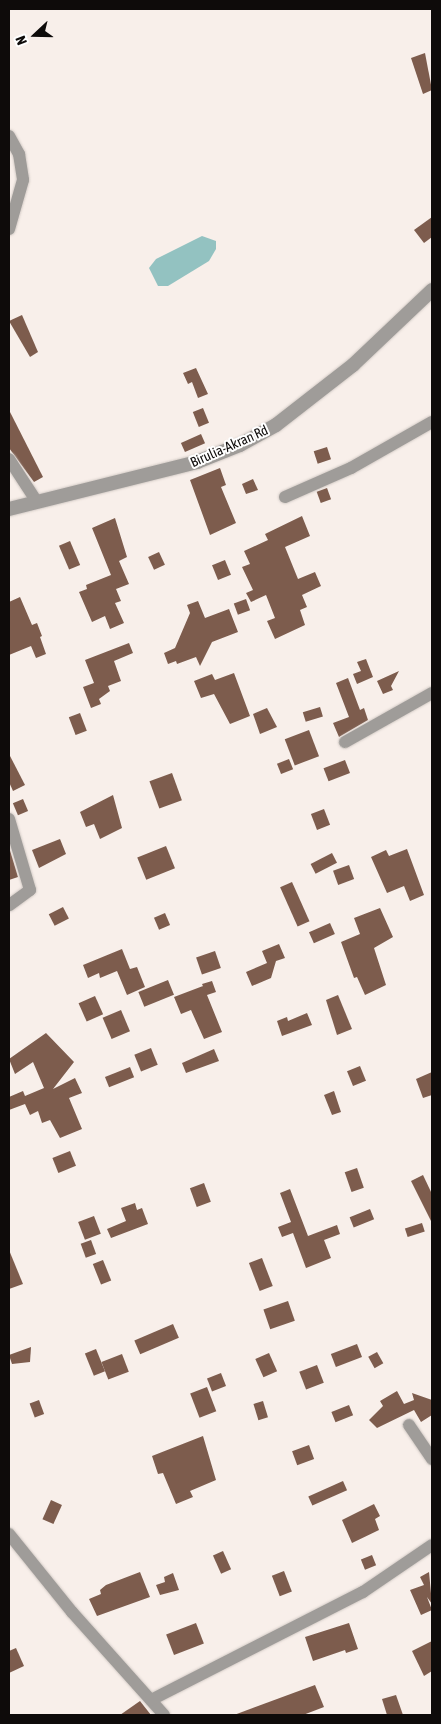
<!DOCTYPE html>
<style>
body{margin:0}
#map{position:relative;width:441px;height:1724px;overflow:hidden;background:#f8efea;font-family:"Asap Condensed",sans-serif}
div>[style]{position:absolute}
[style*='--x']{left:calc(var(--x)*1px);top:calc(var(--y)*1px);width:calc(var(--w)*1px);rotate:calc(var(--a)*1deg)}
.water>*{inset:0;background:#93c2c1}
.building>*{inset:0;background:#7d5c4d;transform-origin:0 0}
.roads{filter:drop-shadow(0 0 1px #d3cbc6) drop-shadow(0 0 1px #d3cbc6)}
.minor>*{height:12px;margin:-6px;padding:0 6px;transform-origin:6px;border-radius:6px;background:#9f9c99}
.tertiary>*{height:14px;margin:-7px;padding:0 7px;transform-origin:7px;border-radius:7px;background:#9f9c99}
span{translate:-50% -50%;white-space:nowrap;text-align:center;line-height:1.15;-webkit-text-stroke:4px #fff;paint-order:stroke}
.street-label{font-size:14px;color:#0e0b0a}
.frame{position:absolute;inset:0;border:10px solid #0e0b0a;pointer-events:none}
.north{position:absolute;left:10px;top:10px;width:50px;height:50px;-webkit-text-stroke:4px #fff;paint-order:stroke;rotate:249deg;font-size:14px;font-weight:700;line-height:20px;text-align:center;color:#0e0b0a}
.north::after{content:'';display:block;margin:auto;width:18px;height:22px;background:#0e0b0a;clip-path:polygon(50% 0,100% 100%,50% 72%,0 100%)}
</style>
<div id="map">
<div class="water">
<i style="clip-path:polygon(202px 236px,216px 241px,216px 249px,209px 261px,168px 286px,158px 286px,149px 268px,156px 259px)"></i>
</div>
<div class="building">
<i style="clip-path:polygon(425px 53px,432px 90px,423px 94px,411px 58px)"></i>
<i style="clip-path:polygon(432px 217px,432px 237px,424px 243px,414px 230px)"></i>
<i style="clip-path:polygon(22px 315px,38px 352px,30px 357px,9px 321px)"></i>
<i style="clip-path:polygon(196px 368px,208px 394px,198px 398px,192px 382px,188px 384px,183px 373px)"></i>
<i style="left:203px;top:408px;width:16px;height:11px;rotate:68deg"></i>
<i style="clip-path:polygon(9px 410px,43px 477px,34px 482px,9px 448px)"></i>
<i style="left:201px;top:434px;width:10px;height:22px;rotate:66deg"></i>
<i style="left:327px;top:447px;width:13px;height:14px;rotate:72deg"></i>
<i style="clip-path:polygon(220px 468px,226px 485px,221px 487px,236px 523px,210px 535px,190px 480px)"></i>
<i style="clip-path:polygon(253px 479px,258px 490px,246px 494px,242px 484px)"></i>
<i style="left:327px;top:488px;width:12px;height:11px;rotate:70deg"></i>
<i style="clip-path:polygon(302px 516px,310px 536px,285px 547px,298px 579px,315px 572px,321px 586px,302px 595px,307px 607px,300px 610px,305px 625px,275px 639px,267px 621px,275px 618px,266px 595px,251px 602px,246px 593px,253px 590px,242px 567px,250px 564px,244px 551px,268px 540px,265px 534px)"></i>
<i style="clip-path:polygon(115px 518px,127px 557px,119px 561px,129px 584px,116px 589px,121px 601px,115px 603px,124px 623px,110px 629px,105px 616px,92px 622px,79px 592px,87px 589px,86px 585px,111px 575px,92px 528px)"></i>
<i style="left:70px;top:541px;width:26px;height:12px;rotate:67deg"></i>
<i style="left:159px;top:552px;width:14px;height:12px;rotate:65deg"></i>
<i style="left:225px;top:560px;width:16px;height:14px;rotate:68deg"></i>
<i style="clip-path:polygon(20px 597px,32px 625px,37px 623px,42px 636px,40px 637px,46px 654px,36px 658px,31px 646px,9px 655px,9px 602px)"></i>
<i style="left:246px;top:599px;width:12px;height:13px;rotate:70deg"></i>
<i style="clip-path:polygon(198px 601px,205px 618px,229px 609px,238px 632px,212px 642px,200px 666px,196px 657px,177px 664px,176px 661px,168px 664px,164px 653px,175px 648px,190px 613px,187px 605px)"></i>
<i style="clip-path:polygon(129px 643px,133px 653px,114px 661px,121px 681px,108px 686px,110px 691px,99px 699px,101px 704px,91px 708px,83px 687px,94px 683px,85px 660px)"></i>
<i style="clip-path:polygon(366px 659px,373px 677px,357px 684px,353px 674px,361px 671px,357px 662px)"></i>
<i style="clip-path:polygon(399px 671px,391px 686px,393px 690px,383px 694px,377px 681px)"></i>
<i style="clip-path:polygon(234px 673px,250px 716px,230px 724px,214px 694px,201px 698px,194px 681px,212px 674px,215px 680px)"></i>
<i style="clip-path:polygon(348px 678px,360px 710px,364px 708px,368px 720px,339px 737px,333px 723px,349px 717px,336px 683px)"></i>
<i style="left:320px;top:707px;width:10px;height:18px;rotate:73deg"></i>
<i style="clip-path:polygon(267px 708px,277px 727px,260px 734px,253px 714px)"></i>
<i style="left:80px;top:713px;width:19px;height:12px;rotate:69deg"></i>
<i style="left:309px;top:730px;width:28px;height:26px;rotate:69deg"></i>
<i style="clip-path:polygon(9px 754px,25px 785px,13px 791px,9px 782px)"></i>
<i style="left:289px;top:759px;width:11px;height:13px;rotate:68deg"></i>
<i style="left:345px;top:760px;width:14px;height:23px;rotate:69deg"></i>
<i style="left:172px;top:773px;width:29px;height:24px;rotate:70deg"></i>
<i style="clip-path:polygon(113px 795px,122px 828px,100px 839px,94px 824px,86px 827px,80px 812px)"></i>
<i style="left:23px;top:799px;width:13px;height:11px;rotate:67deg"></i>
<i style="left:324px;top:809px;width:17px;height:14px;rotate:69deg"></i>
<i style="clip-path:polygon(60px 839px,66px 854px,39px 868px,32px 850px)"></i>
<i style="left:166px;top:846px;width:24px;height:31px;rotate:68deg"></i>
<i style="clip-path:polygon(9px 847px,18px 877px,9px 880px)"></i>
<i style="clip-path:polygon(407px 849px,424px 895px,410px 901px,404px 886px,387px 893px,371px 857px,386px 850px,389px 856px)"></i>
<i style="left:332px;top:853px;width:11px;height:24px;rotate:63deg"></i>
<i style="left:349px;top:865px;width:15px;height:17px;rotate:70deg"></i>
<i style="left:292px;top:882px;width:43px;height:13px;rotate:66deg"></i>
<i style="left:63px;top:907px;width:13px;height:16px;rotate:63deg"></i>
<i style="clip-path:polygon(380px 908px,393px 937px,374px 948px,386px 985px,365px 995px,357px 977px,354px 978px,341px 942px,360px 934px,354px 918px)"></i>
<i style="left:165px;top:913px;width:13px;height:12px;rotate:67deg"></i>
<i style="left:330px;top:923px;width:12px;height:23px;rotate:66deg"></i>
<i style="clip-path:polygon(279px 944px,285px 958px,276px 961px,271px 978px,252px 986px,246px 972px,267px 963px,262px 951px)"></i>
<i style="clip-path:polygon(122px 949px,130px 969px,137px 967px,145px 987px,127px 995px,117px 971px,100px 978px,99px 973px,88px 978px,83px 965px)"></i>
<i style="left:215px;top:951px;width:18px;height:20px;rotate:71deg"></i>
<i style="left:168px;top:980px;width:16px;height:32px;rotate:68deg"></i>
<i style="clip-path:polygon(212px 981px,216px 992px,207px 995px,222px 1032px,204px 1039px,191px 1010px,181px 1014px,174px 997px,203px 986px,206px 993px,202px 984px)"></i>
<i style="clip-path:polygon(338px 995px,352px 1029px,337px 1035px,326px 1000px)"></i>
<i style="left:95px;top:996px;width:20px;height:18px;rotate:66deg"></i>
<i style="left:121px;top:1010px;width:23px;height:20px;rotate:67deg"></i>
<i style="clip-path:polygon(307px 1013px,312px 1025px,282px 1036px,277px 1021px,287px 1017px,288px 1021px)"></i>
<i style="clip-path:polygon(46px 1033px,74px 1062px,53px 1089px,75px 1078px,82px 1093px,69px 1098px,82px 1129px,60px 1138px,50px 1120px,42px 1123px,38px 1111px,30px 1115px,25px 1104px,9px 1110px,9px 1097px,23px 1091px,25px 1096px,44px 1088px,33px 1062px,15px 1074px,9px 1059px)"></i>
<i style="left:151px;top:1048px;width:18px;height:18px;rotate:68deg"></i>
<i style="clip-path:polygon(214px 1049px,219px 1061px,186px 1073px,182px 1063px)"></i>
<i style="left:360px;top:1066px;width:16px;height:14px;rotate:68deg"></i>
<i style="left:130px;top:1067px;width:11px;height:27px;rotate:68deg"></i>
<i style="clip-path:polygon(432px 1072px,432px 1095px,423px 1098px,416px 1079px)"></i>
<i style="clip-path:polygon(334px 1091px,341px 1112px,332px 1115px,324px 1095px)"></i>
<i style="left:70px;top:1151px;width:16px;height:19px;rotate:68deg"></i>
<i style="left:357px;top:1168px;width:21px;height:13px;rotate:71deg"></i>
<i style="clip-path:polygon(423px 1175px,432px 1194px,432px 1223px,411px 1181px)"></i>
<i style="left:204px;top:1183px;width:20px;height:15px;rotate:70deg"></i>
<i style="clip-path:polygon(290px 1189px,308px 1236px,337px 1225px,340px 1234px,324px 1240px,331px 1258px,306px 1268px,293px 1233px,282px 1237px,278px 1227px,291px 1222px,280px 1193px)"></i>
<i style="clip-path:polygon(135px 1203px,137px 1210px,142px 1208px,148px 1224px,111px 1238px,107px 1229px,126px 1221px,121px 1208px)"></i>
<i style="left:370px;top:1209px;width:11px;height:22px;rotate:68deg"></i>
<i style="left:94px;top:1216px;width:19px;height:17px;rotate:69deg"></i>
<i style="left:422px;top:1223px;width:9px;height:18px;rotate:72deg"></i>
<i style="left:91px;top:1240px;width:15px;height:11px;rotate:70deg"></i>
<i style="clip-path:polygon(9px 1250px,23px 1284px,9px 1289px)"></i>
<i style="left:262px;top:1258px;width:30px;height:14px;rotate:69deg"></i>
<i style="left:103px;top:1260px;width:22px;height:11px;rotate:68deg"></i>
<i style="left:288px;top:1301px;width:21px;height:26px;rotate:71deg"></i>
<i style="left:173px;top:1324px;width:15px;height:42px;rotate:67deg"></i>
<i style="left:357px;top:1344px;width:14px;height:28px;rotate:69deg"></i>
<i style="clip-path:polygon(31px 1347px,30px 1362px,12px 1364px,9px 1355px)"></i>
<i style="left:96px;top:1349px;width:24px;height:12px;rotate:68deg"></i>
<i style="left:377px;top:1352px;width:13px;height:10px;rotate:61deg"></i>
<i style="left:269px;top:1353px;width:20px;height:15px;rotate:66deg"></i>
<i style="left:122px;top:1354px;width:19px;height:22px;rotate:69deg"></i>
<i style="left:317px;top:1365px;width:19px;height:19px;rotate:69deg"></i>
<i style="left:221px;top:1373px;width:14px;height:15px;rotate:69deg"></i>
<i style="left:207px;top:1387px;width:26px;height:18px;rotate:69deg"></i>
<i style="clip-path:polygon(397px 1391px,404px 1404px,414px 1400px,412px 1393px,432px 1400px,432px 1415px,421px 1422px,414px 1410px,377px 1428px,369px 1420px,383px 1406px,380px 1401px)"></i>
<i style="left:39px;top:1400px;width:15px;height:10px;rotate:70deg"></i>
<i style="left:263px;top:1401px;width:17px;height:10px;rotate:73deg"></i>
<i style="left:349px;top:1405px;width:11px;height:19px;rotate:68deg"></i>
<i style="clip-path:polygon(203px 1436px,216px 1480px,190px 1491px,193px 1497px,176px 1504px,163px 1473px,158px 1474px,152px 1456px)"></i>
<i style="left:309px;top:1445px;width:15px;height:18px;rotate:70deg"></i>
<i style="left:343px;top:1481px;width:10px;height:38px;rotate:66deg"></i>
<i style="left:51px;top:1500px;width:12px;height:21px;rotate:24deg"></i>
<i style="clip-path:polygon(374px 1504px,380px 1516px,375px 1519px,379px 1530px,352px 1543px,342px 1520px)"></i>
<i style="left:223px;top:1551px;width:20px;height:11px;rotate:66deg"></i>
<i style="left:372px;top:1555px;width:11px;height:12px;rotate:68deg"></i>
<i style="left:284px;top:1571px;width:22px;height:13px;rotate:69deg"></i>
<i style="clip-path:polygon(140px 1572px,150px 1597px,97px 1616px,89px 1599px,101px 1594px,100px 1590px,106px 1585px)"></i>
<i style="clip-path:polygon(429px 1572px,432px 1604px,427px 1597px,432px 1610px,421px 1615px,410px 1590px,424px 1585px,420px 1577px)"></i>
<i style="clip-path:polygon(173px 1573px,179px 1590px,160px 1595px,156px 1585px,165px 1582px,164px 1577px)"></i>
<i style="left:196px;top:1623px;width:22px;height:32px;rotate:69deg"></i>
<i style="clip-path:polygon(349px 1623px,358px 1649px,346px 1653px,345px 1650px,313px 1661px,305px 1637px)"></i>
<i style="clip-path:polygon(432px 1641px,432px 1671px,424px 1676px,412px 1651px)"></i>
<i style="clip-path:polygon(16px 1648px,24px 1666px,9px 1673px,9px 1651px)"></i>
<i style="clip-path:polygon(315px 1685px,324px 1707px,303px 1715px,234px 1715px)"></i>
<i style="clip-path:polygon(396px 1695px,403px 1715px,387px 1715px,382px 1699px)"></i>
<i style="clip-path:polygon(140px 1701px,151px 1715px,120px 1715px)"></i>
</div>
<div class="roads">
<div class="minor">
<i style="--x:9;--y:136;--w:21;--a:61"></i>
<i style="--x:19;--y:154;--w:26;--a:81"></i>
<i style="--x:23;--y:180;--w:51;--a:105.9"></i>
<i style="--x:9;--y:459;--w:51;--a:56.9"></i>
<i style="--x:285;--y:497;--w:72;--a:-23.7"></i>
<i style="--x:351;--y:468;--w:93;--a:-29.6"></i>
<i style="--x:345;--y:742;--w:100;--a:-29.4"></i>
<i style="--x:9;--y:819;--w:74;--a:73.5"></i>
<i style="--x:30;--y:890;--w:26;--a:144"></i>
<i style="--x:409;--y:1425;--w:41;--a:55.9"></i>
<i style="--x:9;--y:1534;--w:100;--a:51.1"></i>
<i style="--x:72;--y:1612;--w:138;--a:48.2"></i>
<i style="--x:151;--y:1700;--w:238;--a:-27"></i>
<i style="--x:363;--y:1592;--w:83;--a:-34.3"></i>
</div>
<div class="tertiary">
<i style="--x:9;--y:509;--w:194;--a:-14"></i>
<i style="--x:197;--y:462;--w:46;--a:-21.6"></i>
<i style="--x:240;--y:445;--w:41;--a:-29.1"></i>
<i style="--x:276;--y:425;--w:98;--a:-37.9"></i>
<i style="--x:353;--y:365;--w:109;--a:-43.5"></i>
</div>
</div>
<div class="street-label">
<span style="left:229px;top:446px;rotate:-24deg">Birulia-Akran Rd</span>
</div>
<div class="frame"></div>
<div class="north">N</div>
</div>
